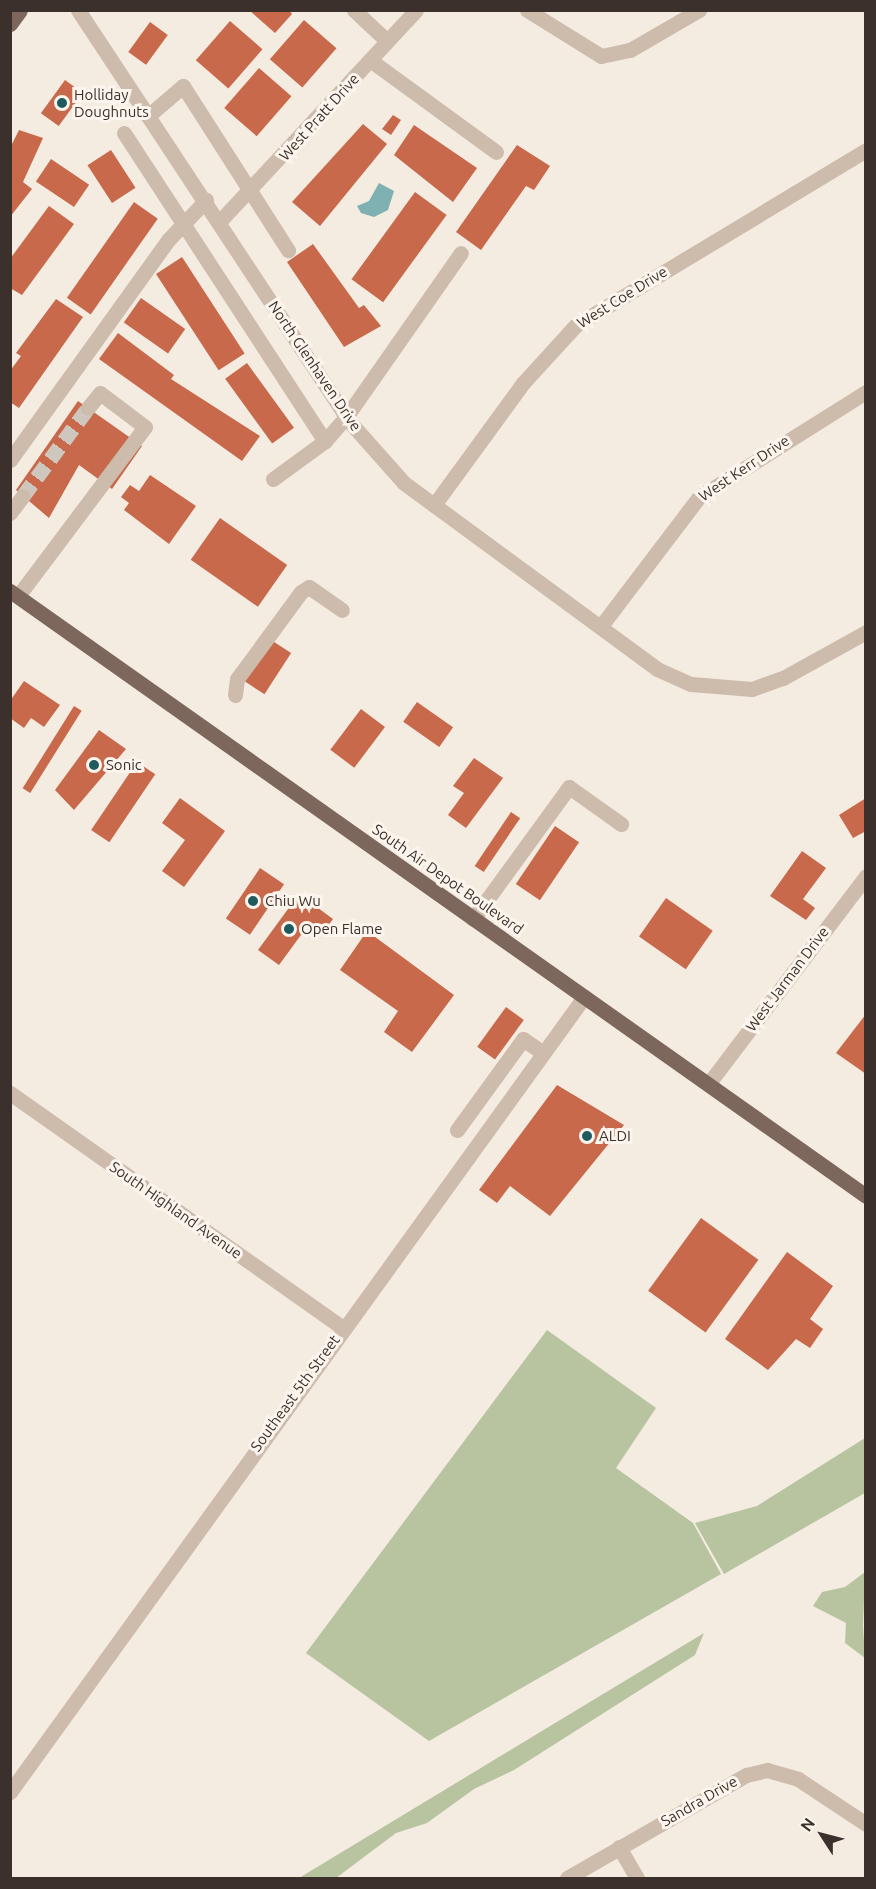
<!DOCTYPE html>
<style>
body{margin:0}
#map{position:relative;width:876px;height:1889px;overflow:hidden;background:#f4ebe1;font-family:Ubuntu,sans-serif}
div>[style]{position:absolute}
[style*='--x']{left:calc(var(--x)*1px);top:calc(var(--y)*1px);width:calc(var(--w)*1px);rotate:calc(var(--a)*1deg)}
.green>*{inset:0;background:#b8c4a0}
.water>*{inset:0;background:#7fb0b2}
.building>*{inset:0;background:#c8694b;transform-origin:0 0}
.minor-tunnel>*{height:15px;margin-top:-7.5px;transform-origin:0;background:repeating-linear-gradient(90deg,#cfc6bd 0 15px,transparent 0 23px)}
.minor>*{height:15px;margin:-7.5px;padding:0 7.5px;transform-origin:7.5px;border-radius:7.5px;background:#cdbbac}
.major>*{height:15px;margin:-7.5px;padding:0 7.5px;transform-origin:7.5px;border-radius:7.5px;background:#7d675c}
.dots>*{width:16px;height:16px;translate:-50% -50%;box-sizing:border-box;border:3px solid #fbf5ee;border-radius:50%}
span{translate:-50% -50%;white-space:nowrap;text-align:center;line-height:1.15;-webkit-text-stroke:6px #fbf5ee;paint-order:stroke}
.poi-label{font-size:15px;color:#3b302b}
.left{translate:0 -50%;text-align:left}
.street-label{font-size:15px;color:#3b302b}
.frame{position:absolute;inset:0;border:12px solid #3b302b;pointer-events:none}
.north{position:absolute;left:792px;top:1805px;width:60px;height:60px;-webkit-text-stroke:4px #fbf5ee;paint-order:stroke;rotate:306deg;font-size:16px;font-weight:700;line-height:24px;text-align:center;color:#3b302b}
.north::after{content:'';display:block;margin:auto;width:21px;height:27px;background:#3b302b;clip-path:polygon(50% 0,100% 100%,50% 72%,0 100%)}
</style>
<div id="map">
<div class="green">
<i style="clip-path:polygon(547px 1330px,656px 1408px,616px 1468px,693px 1523px,721px 1574px,429px 1741px,306px 1653px)"></i>
<i style="clip-path:polygon(865px 1438px,865px 1493px,724px 1574px,695px 1523px,757px 1506px)"></i>
<i style="clip-path:polygon(865px 1572px,863px 1626px,865px 1658px,845px 1643px,846px 1623px,813px 1606px,822px 1592px,845px 1587px)"></i>
<i style="clip-path:polygon(704px 1633px,695px 1655px,514px 1770px,474px 1789px,427px 1823px,396px 1833px,336px 1878px,299px 1878px)"></i>
</div>
<div class="water">
<i style="clip-path:polygon(379px 183px,394px 191px,388px 210px,374px 217px,361px 213px,357px 206px,369px 201px)"></i>
</div>
<div class="building">
<i style="clip-path:polygon(249px 10px,289px 10px,292px 14px,275px 33px)"></i>
<i style="left:304px;top:20px;width:43px;height:52px;rotate:41deg"></i>
<i style="left:230px;top:21px;width:43px;height:52px;rotate:41deg"></i>
<i style="left:150px;top:22px;width:22px;height:37px;rotate:36deg"></i>
<i style="left:259px;top:68px;width:43px;height:53px;rotate:41deg"></i>
<i style="left:65px;top:80px;width:22px;height:41px;rotate:36deg"></i>
<i style="clip-path:polygon(393px 115px,401px 120px,391px 135px,382px 129px)"></i>
<i style="clip-path:polygon(363px 124px,387px 144px,320px 226px,292px 202px)"></i>
<i style="clip-path:polygon(414px 125px,477px 168px,453px 202px,394px 155px)"></i>
<i style="clip-path:polygon(19px 130px,43px 138px,23px 182px,32px 189px,10px 217px,10px 148px)"></i>
<i style="clip-path:polygon(517px 145px,550px 166px,534px 190px,526px 186px,481px 250px,456px 232px)"></i>
<i style="left:111px;top:150px;width:45px;height:28px;rotate:57deg"></i>
<i style="left:51px;top:159px;width:46px;height:27px;rotate:34deg"></i>
<i style="left:415px;top:192px;width:39px;height:108px;rotate:36deg"></i>
<i style="left:134px;top:202px;width:29px;height:117px;rotate:35deg"></i>
<i style="clip-path:polygon(49px 206px,74px 224px,22px 295px,10px 288px,10px 259px)"></i>
<i style="clip-path:polygon(313px 244px,359px 308px,364px 305px,381px 326px,344px 347px,287px 262px)"></i>
<i style="left:182px;top:257px;width:115px;height:31px;rotate:57deg"></i>
<i style="left:141px;top:298px;width:54px;height:30px;rotate:35deg"></i>
<i style="clip-path:polygon(56px 299px,83px 317px,19px 408px,10px 402px,10px 371px,21px 356px,16px 353px)"></i>
<i style="clip-path:polygon(118px 333px,174px 375px,171px 379px,260px 436px,242px 461px,99px 359px)"></i>
<i style="left:247px;top:363px;width:80px;height:27px;rotate:54deg"></i>
<i style="clip-path:polygon(78px 401px,142px 446px,112px 489px,79px 465px,49px 518px,16px 490px)"></i>
<i style="clip-path:polygon(150px 475px,196px 506px,169px 544px,124px 510px,129px 503px,121px 497px,130px 485px,139px 491px)"></i>
<i style="left:220px;top:518px;width:82px;height:51px;rotate:35deg"></i>
<i style="left:271px;top:640px;width:24px;height:49px;rotate:33deg"></i>
<i style="clip-path:polygon(24px 681px,60px 705px,44px 727px,31px 718px,24px 728px,10px 718px,10px 701px)"></i>
<i style="left:417px;top:702px;width:44px;height:24px;rotate:35deg"></i>
<i style="left:74px;top:706px;width:9px;height:97px;rotate:32deg"></i>
<i style="left:361px;top:709px;width:30px;height:51px;rotate:37deg"></i>
<i style="clip-path:polygon(99px 730px,126px 749px,74px 810px,55px 790px)"></i>
<i style="clip-path:polygon(474px 758px,503px 778px,466px 828px,448px 815px,464px 793px,453px 786px)"></i>
<i style="left:137px;top:762px;width:22px;height:82px;rotate:34deg"></i>
<i style="clip-path:polygon(180px 798px,225px 831px,184px 887px,162px 871px,185px 840px,162px 823px)"></i>
<i style="clip-path:polygon(866px 798px,866px 831px,853px 838px,839px 815px)"></i>
<i style="left:511px;top:812px;width:11px;height:65px;rotate:34deg"></i>
<i style="left:555px;top:826px;width:29px;height:70px;rotate:34deg"></i>
<i style="clip-path:polygon(802px 851px,826px 868px,803px 899px,815px 908px,806px 920px,770px 896px)"></i>
<i style="left:260px;top:868px;width:29px;height:61px;rotate:34deg"></i>
<i style="clip-path:polygon(299px 894px,333px 919px,322px 934px,309px 924px,279px 965px,258px 950px)"></i>
<i style="left:666px;top:898px;width:57px;height:47px;rotate:35deg"></i>
<i style="clip-path:polygon(367px 931px,454px 995px,412px 1052px,384px 1032px,398px 1011px,340px 970px)"></i>
<i style="left:506px;top:1007px;width:22px;height:49px;rotate:36deg"></i>
<i style="clip-path:polygon(866px 1014px,866px 1074px,836px 1053px)"></i>
<i style="clip-path:polygon(557px 1085px,624px 1125px,550px 1216px,510px 1186px,497px 1203px,479px 1190px)"></i>
<i style="left:701px;top:1218px;width:71px;height:90px;rotate:36deg"></i>
<i style="clip-path:polygon(787px 1252px,833px 1286px,810px 1319px,823px 1329px,810px 1348px,796px 1339px,768px 1370px,725px 1339px)"></i>
</div>
<div class="minor-tunnel">
<i style="--x:23;--y:496;--w:109;--a:-53.5"></i>
</div>
<div class="minor">
<i style="--x:78;--y:10;--w:491;--a:56.6"></i>
<i style="--x:348;--y:420;--w:84;--a:48.4"></i>
<i style="--x:404;--y:483;--w:314;--a:36.3"></i>
<i style="--x:657;--y:669;--w:37;--a:24"></i>
<i style="--x:691;--y:684;--w:61;--a:4.7"></i>
<i style="--x:752;--y:689;--w:33;--a:-20"></i>
<i style="--x:783;--y:678;--w:95;--a:-29"></i>
<i style="--x:354;--y:10;--w:45;--a:43.2"></i>
<i style="--x:527;--y:10;--w:87;--a:31.9"></i>
<i style="--x:601;--y:56;--w:30;--a:-12"></i>
<i style="--x:630;--y:50;--w:80;--a:-30.1"></i>
<i style="--x:370;--y:60;--w:156;--a:36.1"></i>
<i style="--x:148;--y:116;--w:46;--a:-40.6"></i>
<i style="--x:183;--y:86;--w:195;--a:57.4"></i>
<i style="--x:124;--y:133;--w:368;--a:56.9"></i>
<i style="--x:220;--y:221;--w:288;--a:-47.1"></i>
<i style="--x:10;--y:460;--w:272;--a:-54.3"></i>
<i style="--x:169;--y:239;--w:54;--a:-46.5"></i>
<i style="--x:273;--y:479;--w:64;--a:-36.2"></i>
<i style="--x:325;--y:441;--w:32;--a:-49"></i>
<i style="--x:346;--y:417;--w:200;--a:-55"></i>
<i style="--x:434;--y:505;--w:151;--a:-53.9"></i>
<i style="--x:523;--y:383;--w:79;--a:-47.6"></i>
<i style="--x:576;--y:325;--w:339;--a:-31.1"></i>
<i style="--x:10;--y:513;--w:21;--a:-53"></i>
<i style="--x:18;--y:596;--w:211;--a:-53.1"></i>
<i style="--x:145;--y:427;--w:56;--a:-142.9"></i>
<i style="--x:100;--y:393;--w:19;--a:129"></i>
<i style="--x:601;--y:626;--w:162;--a:-52.8"></i>
<i style="--x:699;--y:497;--w:197;--a:-32.2"></i>
<i style="--x:235;--y:695;--w:16;--a:-83"></i>
<i style="--x:237;--y:679;--w:108;--a:-53.7"></i>
<i style="--x:301;--y:592;--w:9;--a:-32"></i>
<i style="--x:309;--y:587;--w:40;--a:34.9"></i>
<i style="--x:473;--y:919;--w:163;--a:-54"></i>
<i style="--x:569;--y:787;--w:64;--a:35.4"></i>
<i style="--x:709;--y:1083;--w:260;--a:-52.8"></i>
<i style="--x:10;--y:1093;--w:406;--a:35.2"></i>
<i style="--x:457;--y:1130;--w:112;--a:-54"></i>
<i style="--x:523;--y:1039;--w:24;--a:35"></i>
<i style="--x:10;--y:1792;--w:981;--a:-54.17"></i>
<i style="--x:619;--y:1847;--w:36;--a:60"></i>
<i style="--x:567;--y:1878;--w:207;--a:-29.9"></i>
<i style="--x:746;--y:1775;--w:22;--a:-13"></i>
<i style="--x:767;--y:1770;--w:32;--a:16"></i>
<i style="--x:798;--y:1779;--w:82;--a:33.5"></i>
</div>
<div class="major">
<i style="--x:10;--y:24;--w:17;--a:-54"></i>
<i style="--x:10;--y:591;--w:1048;--a:35.25"></i>
</div>
<div class="dots">
<i style="left:62px;top:103px;background:#1f5a5e"></i>
<i style="left:94px;top:765px;background:#1f5a5e"></i>
<i style="left:253px;top:901px;background:#1f5a5e"></i>
<i style="left:289px;top:929px;background:#1f5a5e"></i>
<i style="left:587px;top:1136px;background:#1f5a5e"></i>
</div>
<div class="poi-label">
<span class="left" style="left:74px;top:103px">Holliday<br>Doughnuts</span>
<span class="left" style="left:106px;top:765px">Sonic</span>
<span class="left" style="left:265px;top:901px">Chiu Wu</span>
<span class="left" style="left:301px;top:929px">Open Flame</span>
<span class="left" style="left:599px;top:1136px">ALDI</span>
</div>
<div class="street-label">
<span style="left:319px;top:117px;rotate:-48deg">West Pratt Drive</span>
<span style="left:622px;top:297px;rotate:-32deg">West Coe Drive</span>
<span style="left:315px;top:366px;rotate:56deg">North Glenhaven Drive</span>
<span style="left:744px;top:468px;rotate:-34deg">West Kerr Drive</span>
<span style="left:448px;top:879px;rotate:35deg">South Air Depot Boulevard</span>
<span style="left:787px;top:979px;rotate:-53deg">West Jarman Drive</span>
<span style="left:176px;top:1210px;rotate:35deg">South Highland Avenue</span>
<span style="left:295px;top:1393px;rotate:-54deg">Southeast 5th Street</span>
<span style="left:699px;top:1801px;rotate:-30deg">Sandra Drive</span>
</div>
<div class="frame"></div>
<div class="north">N</div>
</div>
